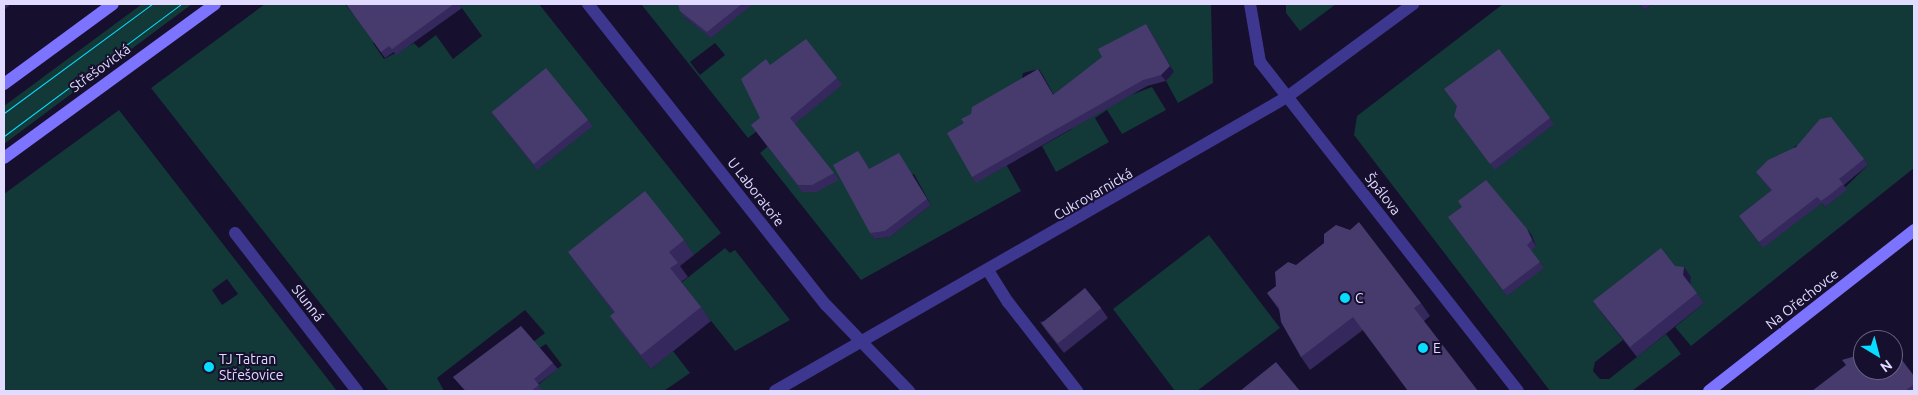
<!DOCTYPE html>
<meta charset="utf-8">
<style>
body{margin:0}
#map{position:relative;width:1918px;height:395px;overflow:hidden;background:#160f2d;font-family:Ubuntu,sans-serif}
div>[style]{position:absolute}
[style*='--x']{left:calc(var(--x)*1px);top:calc(var(--y)*1px);width:calc(var(--w)*1px);rotate:calc(var(--a)*1deg)}
.green>*{inset:0;background:#123838}
.lane>*{height:12px;margin:-6px;padding:0 6px;transform-origin:6px;border-radius:6px;background:#3e3790}
.street>*{height:12px;margin:-6px;padding:0 6px;transform-origin:6px;border-radius:6px;background:#3e3790}
.secondary>*{height:12px;margin:-6px;padding:0 6px;transform-origin:6px;border-radius:6px;background:#7c73ff}
.tram>*{height:1px;margin:-0.5px;padding:0 0.5px;transform-origin:0.5px;border-radius:0.5px;background:#08dcff}
.wall>*{inset:0;background:#34285c}
.shaded-wall>*{inset:0;background:#201642}
.building>*{inset:0;background:#473b6e;transform-origin:0 0}
.dots>*{width:14px;height:14px;translate:-50% -50%;box-sizing:border-box;border:2px solid #160f2d;border-radius:50%}
span{translate:-50% -50%;white-space:nowrap;text-align:center;line-height:1.15;-webkit-text-stroke:4px #160f2d;paint-order:stroke}
.street-label{font-size:14px;color:#e1dcff}
.poi-label{font-size:14px;color:#e1dcff}
.left{translate:0 -50%;text-align:left}
.frame{position:absolute;inset:0;border:5px solid #e1dcff;pointer-events:none}
.north{position:absolute;left:1853px;top:330px;width:50px;height:50px;box-sizing:border-box;background:#160f2d;border:1px solid #676181;border-radius:50%;rotate:143deg;font-size:14px;font-weight:700;line-height:20px;text-align:center;color:#e1dcff}
.north::after{content:'';display:block;margin:auto;width:18px;height:22px;background:#08dcff;clip-path:polygon(50% 0,100% 100%,50% 72%,0 100%)}
</style>
<div id="map">
<div class="green">
<i style="clip-path:polygon(142px 4px,192px 4px,4px 144px,4px 106px)"></i>
<i style="clip-path:polygon(265px 4px,345px 4px,353px 14px,360px 8px,382px 36px,373px 43px,384px 59px,414px 43px,419px 48px,436px 35px,453px 59px,482px 36px,459px 4px,539px 4px,721px 233px,694px 255px,654px 206px,621px 331px,651px 369px,673px 351px,690px 373px,664px 391px,542px 391px,538px 385px,562px 365px,546px 344px,538px 349px,533px 342px,545px 333px,525px 310px,437px 378px,444px 391px,389px 391px,151px 88px)"></i>
<i style="clip-path:polygon(evenodd,641px 4px,680px 4px,685px 18px,696px 26px,753px 4px,1211px 4px,1213px 83px,1178px 103px,1166px 81px,1172px 72px,1131px 95px,1152px 87px,1166px 110px,1122px 134px,1107px 110px,1095px 118px,1109px 142px,1056px 172px,1042px 146px,1072px 129px,1039px 69px,1023px 73px,1007px 166px,1021px 191px,861px 280px,760px 153px,829px 95px,771px 120px,748px 138px,641px 4px,715px 43px,725px 55px,700px 75px,690px 62px,715px 43px,641px 4px,914px 174px,931px 205px,890px 237px,874px 239px,852px 198px,914px 174px)"></i>
<i style="clip-path:polygon(1286px 4px,1336px 4px,1300px 31px,1286px 13px)"></i>
<i style="clip-path:polygon(evenodd,1503px 4px,1640px 4px,1644px 10px,1653px 4px,1914px 4px,1914px 168px,1691px 346px,1675px 327px,1704px 303px,1600px 311px,1623px 340px,1595px 362px,1593px 371px,1600px 379px,1609px 379px,1666px 334px,1681px 354px,1632px 391px,1550px 391px,1354px 135px,1357px 116px,1503px 4px,1809px 143px,1868px 165px,1825px 207px,1790px 158px,1795px 146px,1809px 143px)"></i>
<i style="clip-path:polygon(evenodd,119px 110px,337px 391px,4px 391px,4px 194px,119px 110px,227px 279px,238px 294px,222px 305px,212px 290px,227px 279px)"></i>
<i style="clip-path:polygon(1209px 235px,1280px 328px,1197px 391px,1175px 391px,1113px 309px)"></i>
<i style="clip-path:polygon(725px 248px,730px 253px,735px 250px,790px 320px,735px 351px,681px 283px)"></i>
</div>
<div class="lane">
<i style="--x:989;--y:272;--w:36;--a:58"></i>
<i style="--x:1008;--y:302;--w:113;--a:52.2"></i>
</div>
<div class="street">
<i style="--x:588;--y:4;--w:384;--a:51.7"></i>
<i style="--x:826;--y:305;--w:120;--a:46"></i>
<i style="--x:1250;--y:4;--w:59;--a:80.2"></i>
<i style="--x:1260;--y:62;--w:418;--a:51.9"></i>
<i style="--x:235;--y:233;--w:200;--a:52.3"></i>
<i style="--x:775;--y:391;--w:590;--a:-29.87"></i>
<i style="--x:1287;--y:97;--w:157;--a:-36.4"></i>
</div>
<div class="secondary">
<i style="--x:4;--y:84;--w:135;--a:-36.3"></i>
<i style="--x:4;--y:158;--w:261;--a:-36.1"></i>
<i style="--x:1709;--y:391;--w:261;--a:-38.1"></i>
</div>
<div class="tram">
<i style="--x:4;--y:113;--w:184;--a:-36.4"></i>
<i style="--x:4;--y:136;--w:221;--a:-36.7"></i>
</div>
<div class="wall">
<i style="clip-path:polygon(4px 4px,8px 4px,9px 6px,4px 10px)"></i>
<i style="clip-path:polygon(346px 4px,459px 4px,462px 8px,396px 55px,394px 52px,385px 58px)"></i>
<i style="clip-path:polygon(678px 4px,753px 4px,711px 38px,684px 17px,680px 11px)"></i>
<i style="clip-path:polygon(1640px 4px,1653px 4px,1644px 10px)"></i>
<i style="clip-path:polygon(1150px 30px,1174px 72px,1166px 81px,1147px 86px,976px 183px,972px 177px,964px 123px,971px 114px,1038px 69px,1053px 94px)"></i>
<i style="clip-path:polygon(1499px 49px,1554px 124px,1495px 170px,1458px 122px)"></i>
<i style="clip-path:polygon(770px 65px,837px 78px,842px 85px,795px 124px,839px 180px,817px 192px,802px 192px,751px 125px,760px 118px)"></i>
<i style="clip-path:polygon(491px 112px,588px 120px,593px 126px,537px 170px)"></i>
<i style="clip-path:polygon(899px 153px,931px 205px,890px 237px,874px 239px,870px 233px,863px 157px,869px 169px)"></i>
<i style="clip-path:polygon(1864px 159px,1868px 165px,1844px 185px,1847px 190px,1825px 207px,1822px 203px,1763px 248px,1739px 216px,1771px 191px,1756px 172px)"></i>
<i style="clip-path:polygon(1452px 223px,1532px 235px,1536px 246px,1531px 251px,1544px 268px,1507px 296px)"></i>
<i style="clip-path:polygon(684px 240px,694px 255px,680px 266px,688px 277px,681px 282px,701px 307px,711px 321px,651px 369px,620px 331px,610px 316px,614px 313px,578px 266px,568px 252px)"></i>
<i style="clip-path:polygon(1675px 266px,1691px 277px,1690px 284px,1704px 303px,1637px 357px,1600px 311px,1593px 301px)"></i>
<i style="clip-path:polygon(1267px 293px,1421px 303px,1430px 316px,1424px 321px,1363px 330px,1310px 370px,1301px 357px,1279px 310px)"></i>
<i style="clip-path:polygon(1101px 308px,1108px 318px,1064px 353px,1048px 333px,1040px 322px)"></i>
<i style="clip-path:polygon(553px 363px,558px 369px,538px 384px,543px 391px,465px 391px,453px 377px)"></i>
<i style="clip-path:polygon(1914px 376px,1914px 391px,1812px 391px)"></i>
</div>
<div class="shaded-wall">
<i style="clip-path:polygon(1146px 24px,1174px 72px,1166px 81px,1161px 75px)"></i>
<i style="clip-path:polygon(1038px 69px,1043px 75px,1057px 101px,1053px 95px)"></i>
<i style="clip-path:polygon(1527px 229px,1532px 235px,1536px 246px,1532px 240px)"></i>
<i style="clip-path:polygon(1684px 267px,1691px 277px,1690px 286px,1683px 275px)"></i>
</div>
<div class="building">
<i style="clip-path:polygon(346px 4px,454px 4px,392px 49px,389px 46px,381px 52px)"></i>
<i style="clip-path:polygon(678px 4px,742px 4px,707px 32px,680px 11px)"></i>
<i style="clip-path:polygon(1146px 24px,1170px 66px,1161px 75px,1143px 80px,972px 177px,947px 133px,964px 123px,961px 119px,971px 114px,972px 107px,1038px 69px,1053px 95px,1102px 57px,1098px 49px)"></i>
<i style="clip-path:polygon(806px 39px,837px 78px,790px 118px,834px 173px,812px 185px,798px 185px,751px 125px,760px 118px,741px 79px,766px 59px,770px 65px)"></i>
<i style="clip-path:polygon(1499px 49px,1550px 118px,1490px 164px,1454px 116px,1457px 106px,1444px 89px)"></i>
<i style="left:546px;top:68px;width:67px;height:70px;rotate:51deg"></i>
<i style="clip-path:polygon(1831px 117px,1864px 159px,1839px 179px,1843px 184px,1832px 193px,1821px 201px,1817px 197px,1759px 242px,1739px 216px,1772px 190px,1756px 172px,1768px 160px,1796px 147px,1820px 119px)"></i>
<i style="clip-path:polygon(858px 151px,869px 169px,899px 153px,927px 199px,885px 231px,870px 233px,833px 165px)"></i>
<i style="clip-path:polygon(1486px 180px,1527px 229px,1532px 240px,1527px 245px,1540px 262px,1503px 290px,1448px 217px,1462px 207px,1458px 201px)"></i>
<i style="clip-path:polygon(645px 191px,684px 240px,669px 252px,678px 263px,670px 268px,701px 307px,641px 355px,610px 316px,615px 312px,568px 252px)"></i>
<i style="clip-path:polygon(1359px 222px,1421px 303px,1414px 308px,1478px 391px,1408px 391px,1353px 317px,1301px 357px,1281px 322px,1279px 308px,1267px 293px,1276px 286px,1275px 272px,1288px 262px,1296px 265px,1324px 243px,1324px 234px,1336px 225px,1350px 230px)"></i>
<i style="clip-path:polygon(1661px 248px,1675px 266px,1684px 267px,1683px 275px,1697px 293px,1630px 347px,1593px 301px)"></i>
<i style="left:1085px;top:288px;width:26px;height:56px;rotate:51deg"></i>
<i style="clip-path:polygon(521px 326px,553px 363px,534px 379px,539px 385px,531px 391px,466px 391px,453px 377px)"></i>
<i style="clip-path:polygon(1884px 336px,1887px 340px,1878px 340px)"></i>
<i style="clip-path:polygon(1893px 348px,1914px 376px,1914px 384px,1905px 391px,1812px 391px,1846px 365px,1842px 360px,1859px 355px,1863px 352px,1863px 370px,1893px 370px)"></i>
<i style="clip-path:polygon(1276px 362px,1300px 391px,1240px 391px)"></i>
</div>
<div class="dots">
<i style="left:1345px;top:298px;background:#08dcff"></i>
<i style="left:1423px;top:348px;background:#08dcff"></i>
<i style="left:209px;top:367px;background:#08dcff"></i>
</div>
<div class="street-label">
<span style="left:100px;top:68px;rotate:-36deg">Střešovická</span>
<span style="left:756px;top:192px;rotate:52deg">U Laboratoře</span>
<span style="left:1093px;top:194px;rotate:-30deg">Cukrovarnická</span>
<span style="left:1383px;top:194px;rotate:52deg">Špálova</span>
<span style="left:1802px;top:299px;rotate:-38deg">Na Ořechovce</span>
<span style="left:308px;top:303px;rotate:52deg">Slunná</span>
</div>
<div class="poi-label">
<span class="left" style="left:1355px;top:298px">C</span>
<span class="left" style="left:1433px;top:348px">E</span>
<span class="left" style="left:219px;top:367px">TJ Tatran<br>Střešovice</span>
</div>
<div class="frame"></div>
<div class="north">N</div>
</div>
